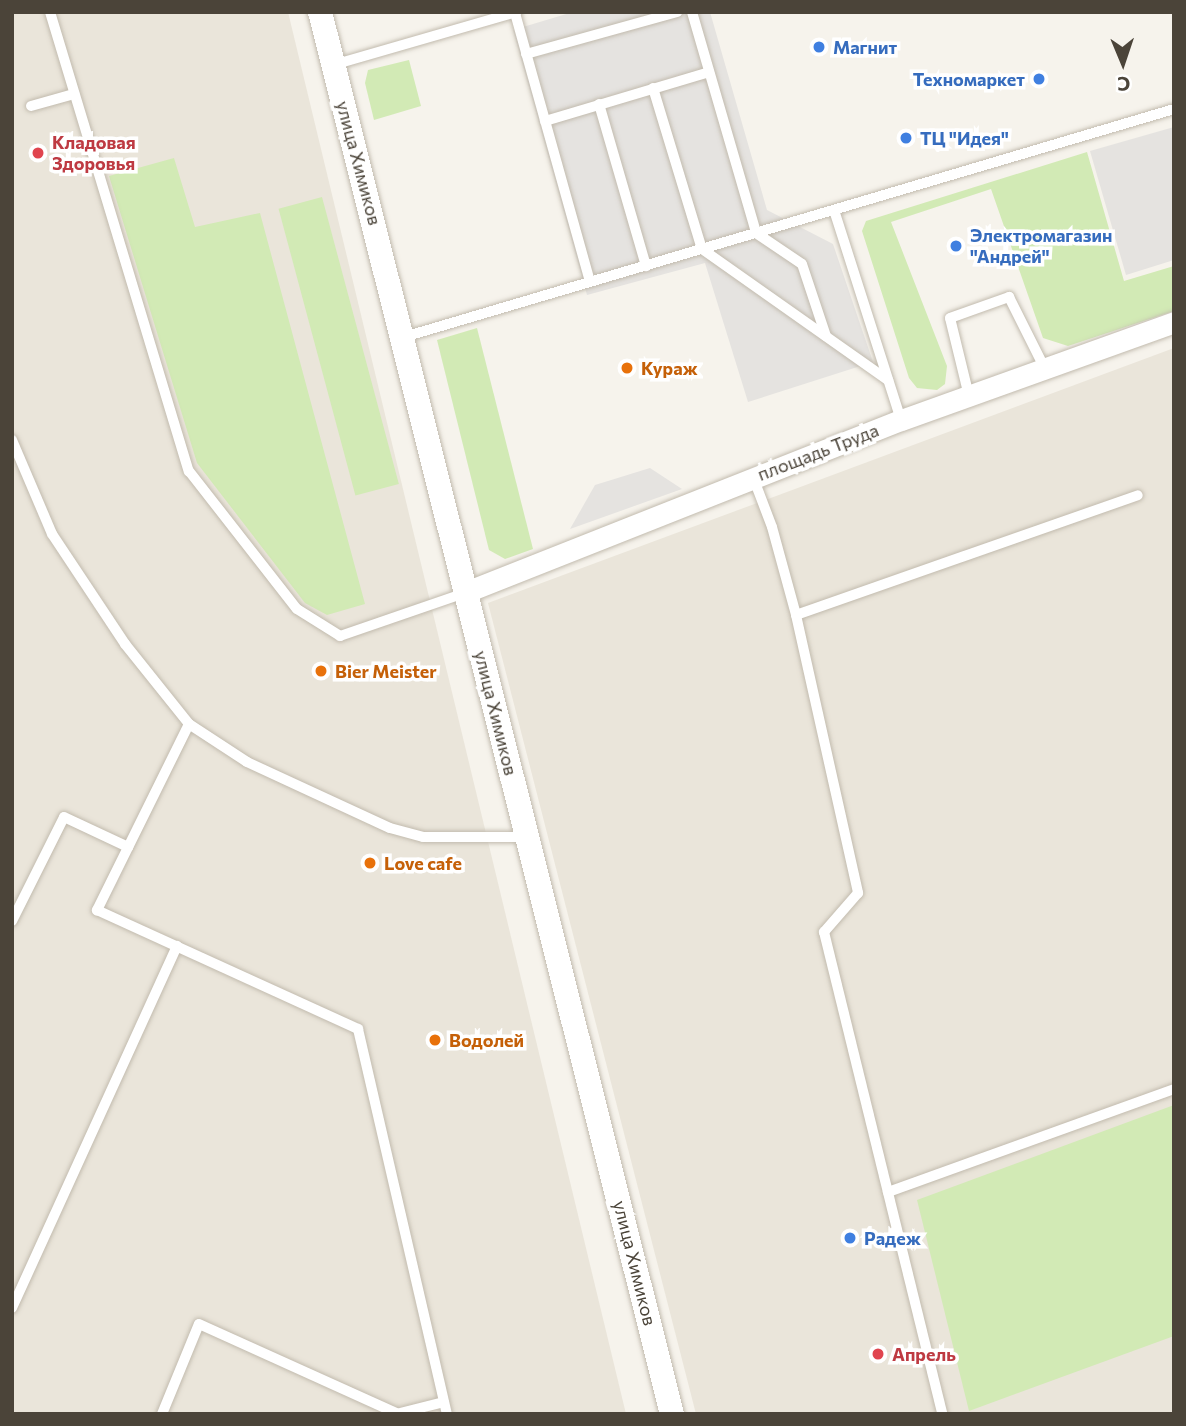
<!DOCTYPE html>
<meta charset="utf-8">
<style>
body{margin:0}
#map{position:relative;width:1186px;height:1426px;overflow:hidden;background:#f6f3ec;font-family:Commissioner,sans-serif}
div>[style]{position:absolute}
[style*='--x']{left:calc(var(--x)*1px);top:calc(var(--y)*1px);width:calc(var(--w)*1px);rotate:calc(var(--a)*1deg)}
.residential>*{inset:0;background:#eae5da}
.green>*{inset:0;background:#d2eab5;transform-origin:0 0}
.parking>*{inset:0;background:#e5e3e0}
.roads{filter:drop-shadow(0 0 2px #c2bbae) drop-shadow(0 0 2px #c2bbae)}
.service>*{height:10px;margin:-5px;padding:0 5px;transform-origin:5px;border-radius:5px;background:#fff}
.minor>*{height:21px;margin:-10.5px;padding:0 10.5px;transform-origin:10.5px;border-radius:10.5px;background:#fff}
.tertiary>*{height:24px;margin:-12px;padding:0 12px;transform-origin:12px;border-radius:12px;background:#fff}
.dots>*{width:19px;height:19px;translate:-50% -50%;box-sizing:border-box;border:4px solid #fff;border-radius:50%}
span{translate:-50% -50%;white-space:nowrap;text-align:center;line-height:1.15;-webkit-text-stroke:7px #fff;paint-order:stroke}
.shop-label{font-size:18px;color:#366cbe;font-weight:700}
.left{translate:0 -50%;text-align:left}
.right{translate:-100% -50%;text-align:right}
.health-label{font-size:18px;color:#be3a42;font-weight:700}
.street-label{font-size:18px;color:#4b4439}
.food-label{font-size:18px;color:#c56008;font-weight:700}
.frame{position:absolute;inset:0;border:14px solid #4b4439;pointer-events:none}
.north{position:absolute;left:1088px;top:28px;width:70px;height:70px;-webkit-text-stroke:5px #fff;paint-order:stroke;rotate:178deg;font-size:19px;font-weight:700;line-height:28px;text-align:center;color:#4b4439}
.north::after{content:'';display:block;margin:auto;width:24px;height:32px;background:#4b4439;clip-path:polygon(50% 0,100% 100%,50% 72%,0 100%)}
</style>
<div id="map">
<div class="residential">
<i style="clip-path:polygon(12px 12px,288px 12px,626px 1414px,12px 1414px)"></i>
<i style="clip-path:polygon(1174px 348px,1174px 1414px,696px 1414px,488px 603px)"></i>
</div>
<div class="green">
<i style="clip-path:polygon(409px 60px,421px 106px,374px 120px,365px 83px,368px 70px)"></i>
<i style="clip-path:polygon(1087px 152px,1124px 281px,1174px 266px,1174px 311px,1068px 346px,1043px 338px,991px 189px,891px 222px,947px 366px,945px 384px,937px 390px,917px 388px,909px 378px,862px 231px,866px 221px)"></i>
<i style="clip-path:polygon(174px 158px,195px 227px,260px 213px,365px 604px,327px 615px,305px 603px,197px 463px,109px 176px)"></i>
<i style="left:322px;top:197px;width:297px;height:45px;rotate:75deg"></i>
<i style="clip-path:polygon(477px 328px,533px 549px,505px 559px,489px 550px,437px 340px)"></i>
<i style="clip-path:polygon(1174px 1105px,1174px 1336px,969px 1411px,917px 1200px)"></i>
</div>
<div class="parking">
<i style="clip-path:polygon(573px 12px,710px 12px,767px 210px,833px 244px,873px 362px,748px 402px,705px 263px,587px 295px,513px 30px)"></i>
<i style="clip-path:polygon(1174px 127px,1174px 260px,1126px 275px,1090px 151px)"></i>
<i style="clip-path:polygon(650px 468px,682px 489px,570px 529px,595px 485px)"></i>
</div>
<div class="roads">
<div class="service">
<i style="--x:50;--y:12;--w:480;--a:73.2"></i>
<i style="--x:189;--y:471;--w:175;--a:52"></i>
<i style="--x:297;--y:609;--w:51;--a:32.1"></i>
<i style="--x:340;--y:636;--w:132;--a:-19"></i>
<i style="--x:692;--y:12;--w:230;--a:73.8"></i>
<i style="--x:756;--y:233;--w:55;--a:34"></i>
<i style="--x:802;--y:264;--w:76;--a:71.6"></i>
<i style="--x:515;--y:13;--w:279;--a:74.4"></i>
<i style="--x:526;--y:54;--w:157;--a:-15.5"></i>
<i style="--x:333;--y:65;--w:191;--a:-16.1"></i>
<i style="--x:653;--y:88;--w:168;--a:73.1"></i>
<i style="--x:702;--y:249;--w:228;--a:35.2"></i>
<i style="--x:599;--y:104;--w:169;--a:73.8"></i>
<i style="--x:31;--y:106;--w:45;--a:-15.6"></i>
<i style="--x:545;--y:121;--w:171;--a:-16.6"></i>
<i style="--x:834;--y:210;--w:220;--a:72.3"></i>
<i style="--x:404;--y:337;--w:803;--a:-16.49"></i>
<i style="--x:969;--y:396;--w:80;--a:-103.7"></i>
<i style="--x:950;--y:318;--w:63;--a:-19.6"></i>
<i style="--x:1009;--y:297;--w:80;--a:63.4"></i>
<i style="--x:12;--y:440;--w:102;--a:66.9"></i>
<i style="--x:52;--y:534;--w:132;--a:56.4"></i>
<i style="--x:125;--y:644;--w:102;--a:51.3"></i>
<i style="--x:189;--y:724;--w:69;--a:33.2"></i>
<i style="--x:247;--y:762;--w:157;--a:24.8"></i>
<i style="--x:390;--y:828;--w:34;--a:15"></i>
<i style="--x:423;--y:837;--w:103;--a:0"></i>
<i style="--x:753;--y:477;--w:53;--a:69.2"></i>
<i style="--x:772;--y:527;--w:91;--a:74.7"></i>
<i style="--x:796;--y:615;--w:285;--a:77.4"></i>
<i style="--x:858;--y:893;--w:52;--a:131.1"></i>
<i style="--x:824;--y:932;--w:496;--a:76.2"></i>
<i style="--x:796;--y:615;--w:362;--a:-19.3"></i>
<i style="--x:189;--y:724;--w:208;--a:116.3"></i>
<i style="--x:97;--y:910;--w:287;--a:24.5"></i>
<i style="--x:358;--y:1029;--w:395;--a:77"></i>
<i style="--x:12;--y:921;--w:116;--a:-63.4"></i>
<i style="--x:64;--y:817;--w:71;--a:25.1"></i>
<i style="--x:888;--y:1192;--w:304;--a:-19.8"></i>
<i style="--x:12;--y:1308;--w:398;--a:-65.5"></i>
<i style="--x:162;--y:1414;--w:97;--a:-67.7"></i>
<i style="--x:199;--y:1324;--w:216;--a:24.3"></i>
<i style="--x:396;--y:1414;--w:49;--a:-14"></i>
</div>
<div class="minor">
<i style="--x:466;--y:592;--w:468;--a:-21.6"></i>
<i style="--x:901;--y:420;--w:290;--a:-19.7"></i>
</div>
<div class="tertiary">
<i style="--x:320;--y:12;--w:1446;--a:75.91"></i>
</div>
</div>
<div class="dots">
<i style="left:819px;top:47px;background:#3f7fe0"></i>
<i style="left:1039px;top:79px;background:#3f7fe0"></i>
<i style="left:906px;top:138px;background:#3f7fe0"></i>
<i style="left:38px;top:153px;background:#e0444e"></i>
<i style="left:956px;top:246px;background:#3f7fe0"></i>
<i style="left:627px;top:368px;background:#e8710a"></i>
<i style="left:321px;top:671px;background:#e8710a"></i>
<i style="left:370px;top:863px;background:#e8710a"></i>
<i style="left:435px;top:1040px;background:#e8710a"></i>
<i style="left:850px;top:1238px;background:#3f7fe0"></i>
<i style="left:878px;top:1354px;background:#e0444e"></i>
</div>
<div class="shop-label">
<span class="left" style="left:833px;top:47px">Магнит</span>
<span class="right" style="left:1025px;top:79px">Техномаркет</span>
<span class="left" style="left:920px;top:138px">ТЦ "Идея"</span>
<span class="left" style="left:970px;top:246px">Электромагазин<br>"Андрей"</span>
<span class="left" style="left:864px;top:1238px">Радеж</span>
</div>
<div class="health-label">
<span class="left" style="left:52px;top:153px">Кладовая<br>Здоровья</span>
<span class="left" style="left:892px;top:1354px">Апрель</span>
</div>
<div class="street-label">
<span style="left:359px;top:163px;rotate:75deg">улица Химиков</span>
<span style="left:818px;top:452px;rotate:-21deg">площадь Труда</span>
<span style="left:496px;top:713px;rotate:76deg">улица Химиков</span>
<span style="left:635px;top:1263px;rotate:76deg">улица Химиков</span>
</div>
<div class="food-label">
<span class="left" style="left:641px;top:368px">Кураж</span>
<span class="left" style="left:335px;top:671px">Bier Meister</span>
<span class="left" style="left:384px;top:863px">Love cafe</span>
<span class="left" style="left:449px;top:1040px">Водолей</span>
</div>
<div class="frame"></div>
<div class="north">С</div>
</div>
